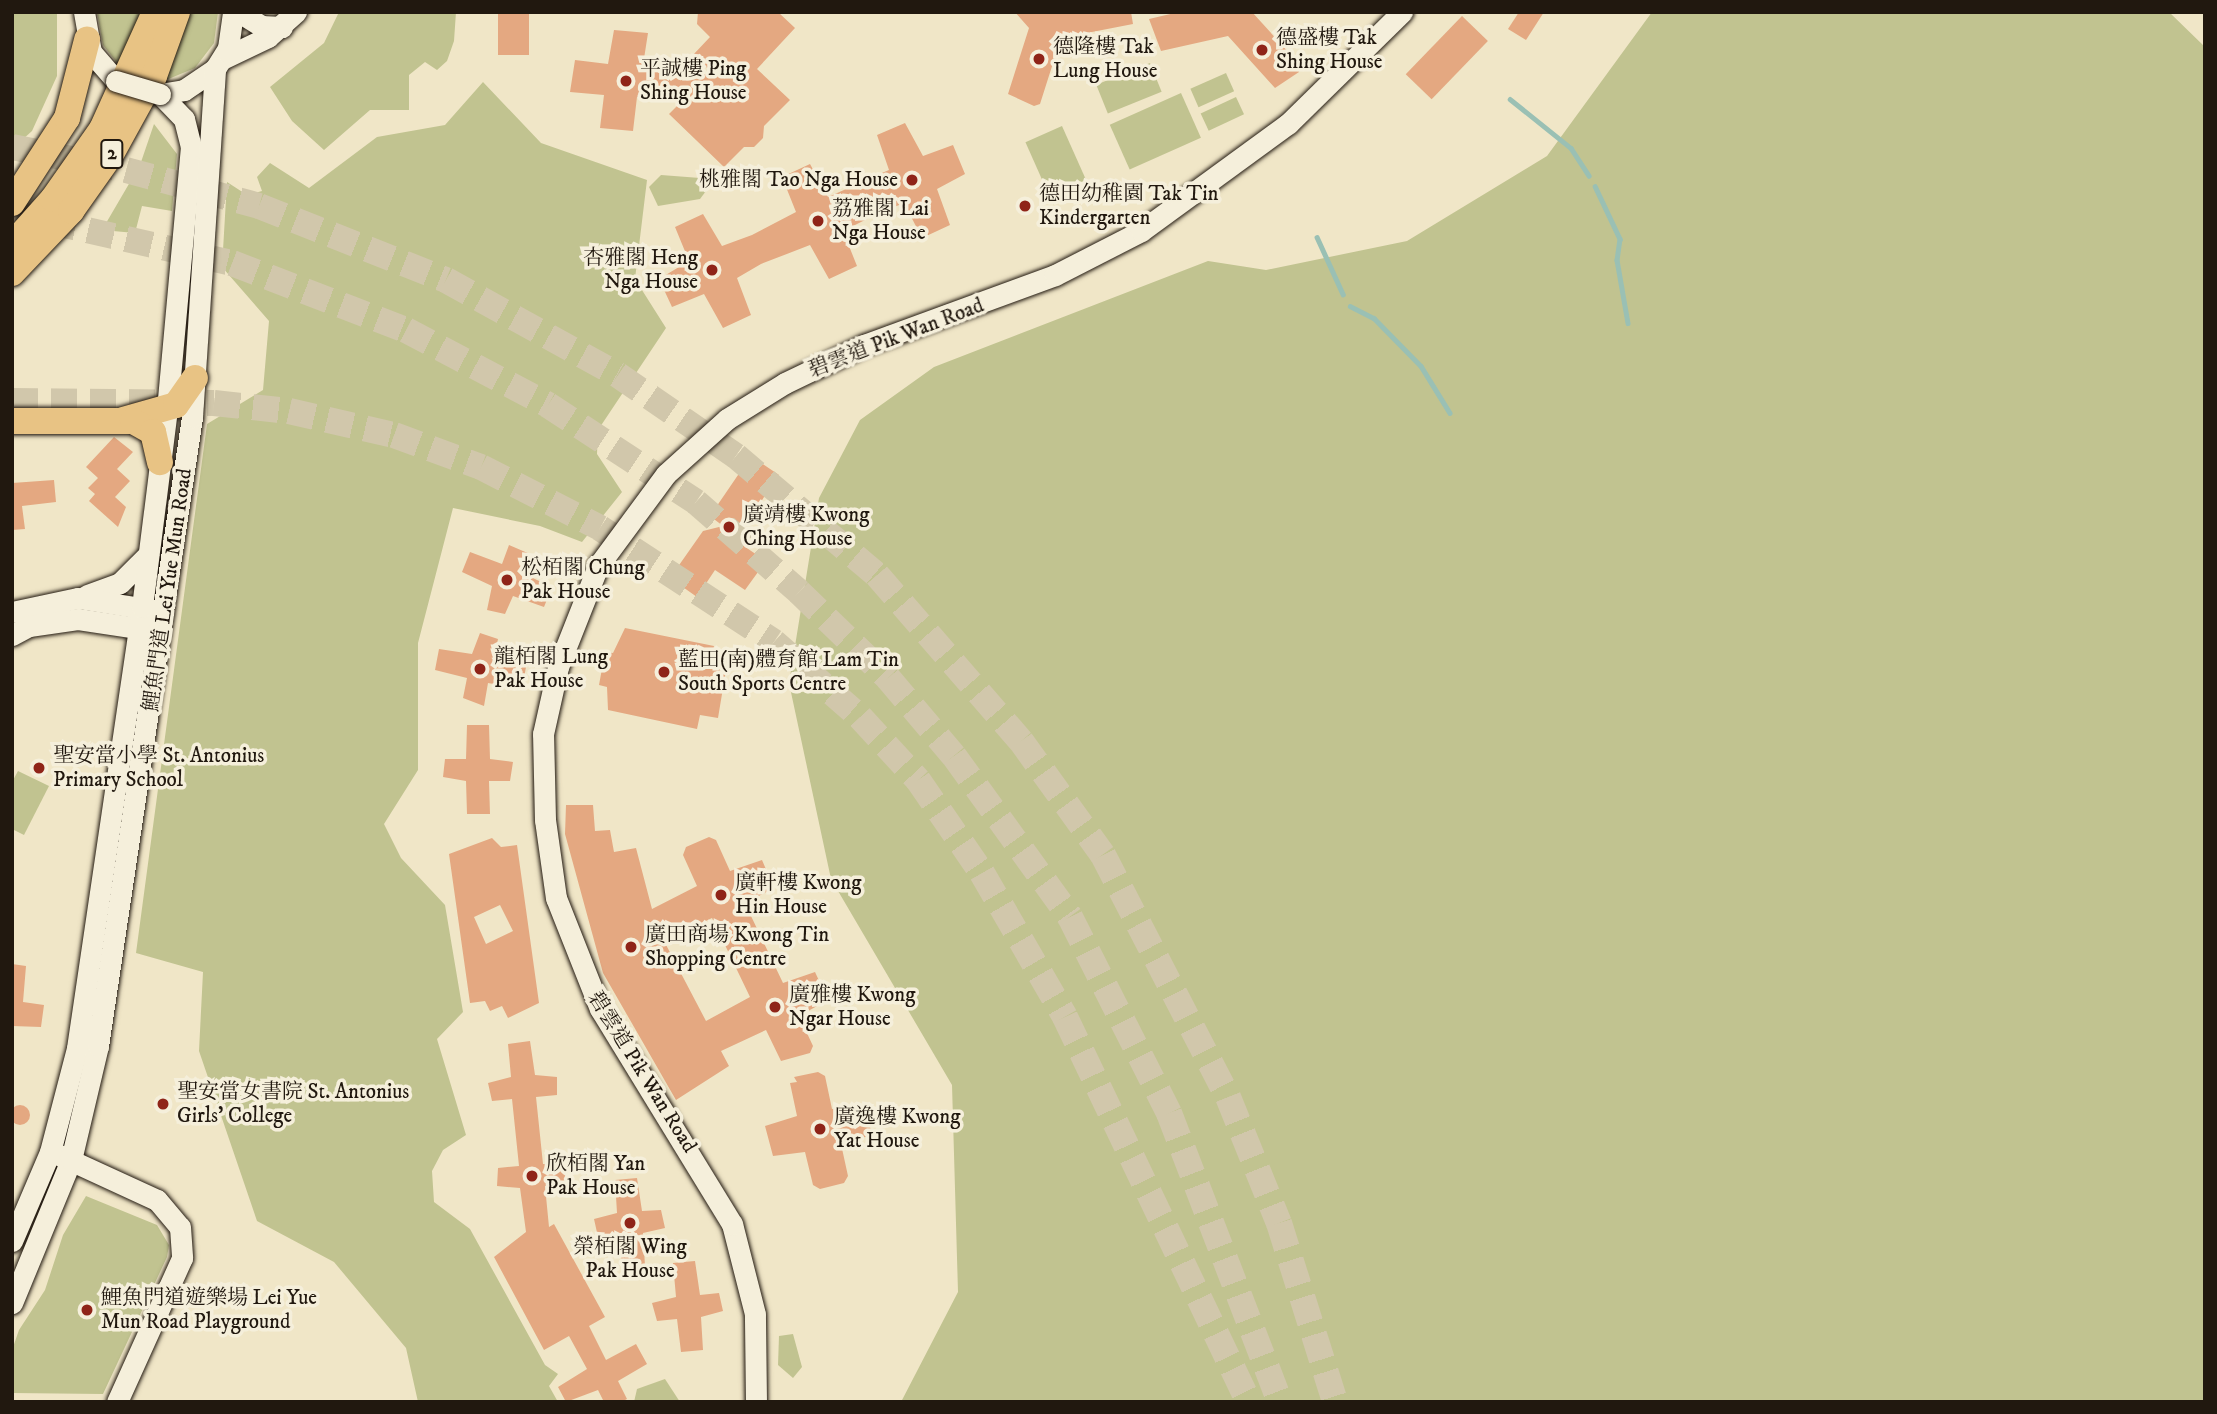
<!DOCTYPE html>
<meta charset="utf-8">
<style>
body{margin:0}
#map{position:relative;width:2217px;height:1414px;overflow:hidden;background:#f0e6c7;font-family:"IM FELL DW Pica","Noto Serif TC",serif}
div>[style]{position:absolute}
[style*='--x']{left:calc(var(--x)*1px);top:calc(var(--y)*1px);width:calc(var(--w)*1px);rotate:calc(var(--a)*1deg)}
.green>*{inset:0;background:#c1c390;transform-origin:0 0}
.stream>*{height:4.5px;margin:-2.25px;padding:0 2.25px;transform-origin:2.25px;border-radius:2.25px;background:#9ac0b4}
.building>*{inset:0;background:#e4a881;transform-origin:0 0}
.round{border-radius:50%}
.highway-tunnel>*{height:26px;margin-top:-13px;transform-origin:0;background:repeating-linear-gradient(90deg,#d1c7ab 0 26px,transparent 0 39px)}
.roads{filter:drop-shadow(0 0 2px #21180f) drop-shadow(0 0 2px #21180f)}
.secondary>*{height:21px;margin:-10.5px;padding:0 10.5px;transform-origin:10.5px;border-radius:10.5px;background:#f5efdb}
.highway>*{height:26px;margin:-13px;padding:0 13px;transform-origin:13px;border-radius:13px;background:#e8c384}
.bridges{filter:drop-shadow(0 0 2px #21180f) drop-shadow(0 0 2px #21180f)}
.secondary-bridge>*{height:21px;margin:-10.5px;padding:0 10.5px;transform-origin:10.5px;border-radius:10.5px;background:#f5efdb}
.dots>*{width:19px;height:19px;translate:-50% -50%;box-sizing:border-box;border:4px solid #f5efdb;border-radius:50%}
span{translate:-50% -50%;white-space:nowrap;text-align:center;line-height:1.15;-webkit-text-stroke:7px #f5efdb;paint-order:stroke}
.shield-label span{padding:2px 5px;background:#f5efdb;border:2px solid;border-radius:5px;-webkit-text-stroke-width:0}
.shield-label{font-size:19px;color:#21180f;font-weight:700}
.poi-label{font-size:21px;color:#21180f}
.left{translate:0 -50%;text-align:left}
.right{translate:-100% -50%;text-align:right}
.street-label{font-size:21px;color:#21180f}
.frame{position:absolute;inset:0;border:14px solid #21180f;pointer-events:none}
</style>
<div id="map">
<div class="green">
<i style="clip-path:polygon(12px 12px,57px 12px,57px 76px,32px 131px,12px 149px)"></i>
<i style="clip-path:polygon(97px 12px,143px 12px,121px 68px,103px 45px)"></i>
<i style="clip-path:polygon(190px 12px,218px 12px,214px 43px,195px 68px,166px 80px)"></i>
<i style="clip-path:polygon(339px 12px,456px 12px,454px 41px,447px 61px,437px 70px,425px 62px,409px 75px,409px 110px,370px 110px,324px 150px,292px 121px,270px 87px,324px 43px)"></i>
<i style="clip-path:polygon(1652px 12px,2169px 12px,2205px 47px,2205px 1402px,901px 1402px,958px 1292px,952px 1085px,831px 879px,789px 683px,819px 498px,860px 420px,934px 367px,1208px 261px,1266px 270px,1407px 241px,1547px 156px)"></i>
<i style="left:1150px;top:63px;width:31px;height:58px;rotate:68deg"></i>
<i style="left:1226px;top:73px;width:20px;height:39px;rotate:66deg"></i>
<i style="clip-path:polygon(483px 82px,541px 143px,647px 180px,635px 279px,666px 328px,598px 430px,597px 454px,622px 492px,582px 542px,540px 526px,453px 508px,418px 643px,418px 770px,384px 824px,401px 858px,445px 905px,463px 1012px,437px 1039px,466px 1135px,443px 1150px,432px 1171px,434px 1202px,470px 1229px,545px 1365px,558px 1374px,549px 1386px,558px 1402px,418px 1402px,406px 1348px,334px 1262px,257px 1221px,199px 1051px,203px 972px,136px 953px,207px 424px,263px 390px,269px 321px,222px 267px,227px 182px,247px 195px,262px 191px,257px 177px,270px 163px,309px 188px,377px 137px,445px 125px)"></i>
<i style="left:1181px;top:93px;width:49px;height:78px;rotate:66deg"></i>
<i style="left:1236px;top:97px;width:19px;height:39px;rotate:65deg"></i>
<i style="clip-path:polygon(154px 124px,177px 154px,172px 211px,142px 206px,135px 233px,102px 230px,140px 165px)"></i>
<i style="left:1062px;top:126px;width:68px;height:40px;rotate:66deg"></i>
<i style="clip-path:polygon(661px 175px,700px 178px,706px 191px,700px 199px,658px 206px,649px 187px)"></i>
<i style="clip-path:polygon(18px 771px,49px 786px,24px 835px,12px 829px,12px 782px)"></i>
<i style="clip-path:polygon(86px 1196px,157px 1225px,169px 1245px,167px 1257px,103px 1394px,12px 1393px,12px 1350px,19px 1330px,45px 1290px,63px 1235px)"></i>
<i style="clip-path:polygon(793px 1334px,802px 1367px,793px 1378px,778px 1365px,779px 1336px)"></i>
<i style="clip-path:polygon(665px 1379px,680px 1402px,634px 1402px,637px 1389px)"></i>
</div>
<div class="stream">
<i style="--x:1510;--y:99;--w:78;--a:38.8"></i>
<i style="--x:1571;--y:148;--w:33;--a:57"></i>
<i style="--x:1595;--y:186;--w:59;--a:64.7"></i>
<i style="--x:1620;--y:239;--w:21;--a:98"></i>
<i style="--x:1617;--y:260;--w:64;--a:80.1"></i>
<i style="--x:1317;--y:237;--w:63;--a:65.5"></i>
<i style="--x:1350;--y:306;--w:27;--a:27"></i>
<i style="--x:1374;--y:318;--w:67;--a:45.6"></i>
<i style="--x:1421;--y:366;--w:55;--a:58.3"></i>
</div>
<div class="building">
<i style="left:498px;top:12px;width:31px;height:43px"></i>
<i style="clip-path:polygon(698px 12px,778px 12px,795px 28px,757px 69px,790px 100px,764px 126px,763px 138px,754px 147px,744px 147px,724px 167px,669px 114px,682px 101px,637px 97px,633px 131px,600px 128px,604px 95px,570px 92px,575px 60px,608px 64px,614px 30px,648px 33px,643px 65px,715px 75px,693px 55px,710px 37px,697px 24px)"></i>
<i style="clip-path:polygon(1015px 12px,1131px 12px,1133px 24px,1061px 38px,1040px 104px,1034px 106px,1008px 94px,1029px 28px)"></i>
<i style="clip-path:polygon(1179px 12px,1252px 12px,1300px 65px,1299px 72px,1275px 88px,1228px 36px,1161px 51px,1149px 19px)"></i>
<i style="clip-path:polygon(1519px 12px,1544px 12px,1526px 40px,1508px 29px)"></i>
<i style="left:1462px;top:16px;width:36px;height:81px;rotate:44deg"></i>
<i style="clip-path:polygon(905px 123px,923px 156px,953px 145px,965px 174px,937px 189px,950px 225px,922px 238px,904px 203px,877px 214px,870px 210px,867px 219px,843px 231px,857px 266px,829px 279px,810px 245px,761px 264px,737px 278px,751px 315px,723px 328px,704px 294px,672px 307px,659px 279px,689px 261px,675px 227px,703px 214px,722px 246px,752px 235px,796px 212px,782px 177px,810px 164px,828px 197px,853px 186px,861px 190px,863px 181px,889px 170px,877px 135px)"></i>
<i style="clip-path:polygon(114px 437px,133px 452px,117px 469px,130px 481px,115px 497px,126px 507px,118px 527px,89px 501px,95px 494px,88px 488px,98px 478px,86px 467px)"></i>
<i style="clip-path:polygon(751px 456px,779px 475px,735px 540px,766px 561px,745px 590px,715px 570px,697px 597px,670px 578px,703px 531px,723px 526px,710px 516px)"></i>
<i style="clip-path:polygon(54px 480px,56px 502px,22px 506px,25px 529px,12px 530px,12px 483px)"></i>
<i style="clip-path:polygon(509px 545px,530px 554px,522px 573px,552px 587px,544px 607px,513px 596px,505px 614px,487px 610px,492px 586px,462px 572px,470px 552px,502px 564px)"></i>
<i style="clip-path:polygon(625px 628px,714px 646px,712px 655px,728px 658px,718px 718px,700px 715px,697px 729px,608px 710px,607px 687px,599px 685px,605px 652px,613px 653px)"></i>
<i style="clip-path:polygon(480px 633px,498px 639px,494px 659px,526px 667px,522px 689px,488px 683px,484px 706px,463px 698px,467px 678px,435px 670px,439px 649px,472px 654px)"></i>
<i style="clip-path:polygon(467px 725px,489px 725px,490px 759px,513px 762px,510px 781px,489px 781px,490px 814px,467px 814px,466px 781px,443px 777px,445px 759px,466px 759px)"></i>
<i style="clip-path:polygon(evenodd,566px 805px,593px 805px,595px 831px,610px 830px,614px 852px,636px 848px,652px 909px,697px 886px,683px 855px,686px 847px,709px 837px,716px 840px,730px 871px,762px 860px,774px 888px,745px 903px,751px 916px,783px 983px,815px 972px,828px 1000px,799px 1016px,813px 1046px,810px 1053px,781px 1061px,766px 1030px,721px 1051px,729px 1066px,676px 1100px,603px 973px,565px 834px,566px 805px,712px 918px,750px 997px,706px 1021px,664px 941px,712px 918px)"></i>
<i style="clip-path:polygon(evenodd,492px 838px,501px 847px,517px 845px,539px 1003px,508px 1018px,502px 1006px,490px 1011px,485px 1001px,470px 1003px,449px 854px,492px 838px,500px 905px,513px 931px,486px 944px,474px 917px,500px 905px)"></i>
<i style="clip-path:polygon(12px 964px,26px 966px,23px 1002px,44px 1005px,41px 1027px,12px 1026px)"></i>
<i style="clip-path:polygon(530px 1041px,535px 1075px,557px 1077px,557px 1095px,536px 1097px,543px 1164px,566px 1165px,565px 1184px,545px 1186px,549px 1227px,554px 1224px,605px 1317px,589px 1326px,606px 1360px,636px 1344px,647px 1364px,618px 1381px,627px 1399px,621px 1402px,604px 1402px,598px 1390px,566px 1402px,558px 1387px,587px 1369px,569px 1336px,544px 1350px,494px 1257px,526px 1232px,520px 1188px,497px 1186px,498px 1168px,519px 1166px,512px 1099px,492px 1101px,488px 1083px,511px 1077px,508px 1044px)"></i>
<i style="clip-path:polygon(818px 1072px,825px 1076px,832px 1109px,865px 1105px,872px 1135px,841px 1144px,848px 1176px,844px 1183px,820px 1189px,813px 1185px,805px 1152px,773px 1156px,765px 1126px,797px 1116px,790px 1083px,797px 1082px,794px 1077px)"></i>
<i class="round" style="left:10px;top:1105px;width:20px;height:20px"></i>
<i style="clip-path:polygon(637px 1178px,642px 1211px,661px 1210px,665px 1228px,643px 1233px,645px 1266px,623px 1269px,618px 1235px,598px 1237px,594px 1219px,617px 1213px,615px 1180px)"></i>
<i style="clip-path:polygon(695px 1261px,700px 1295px,719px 1293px,723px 1311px,701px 1317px,703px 1350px,681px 1352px,677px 1319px,657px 1321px,652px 1303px,676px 1297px,673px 1263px)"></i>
</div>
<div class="highway-tunnel">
<i style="--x:12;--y:147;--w:116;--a:11.4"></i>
<i style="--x:126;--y:170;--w:138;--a:15.1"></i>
<i style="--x:259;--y:206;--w:201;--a:21.6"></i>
<i style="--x:446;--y:280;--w:196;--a:28.9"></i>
<i style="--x:618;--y:375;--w:143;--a:34.5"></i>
<i style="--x:736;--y:456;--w:185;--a:40.2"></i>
<i style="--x:877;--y:575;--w:220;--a:49.1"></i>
<i style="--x:1021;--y:741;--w:140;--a:54.3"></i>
<i style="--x:1103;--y:855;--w:272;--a:62.7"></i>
<i style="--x:1228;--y:1097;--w:136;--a:68"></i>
<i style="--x:1279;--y:1223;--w:188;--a:72.6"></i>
<i style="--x:12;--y:213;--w:226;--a:12.8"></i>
<i style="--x:232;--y:263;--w:186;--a:21.1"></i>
<i style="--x:406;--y:330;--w:161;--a:27.8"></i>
<i style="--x:548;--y:405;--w:177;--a:33.2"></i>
<i style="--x:696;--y:502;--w:137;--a:41.1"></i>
<i style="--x:799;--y:592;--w:124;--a:44"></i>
<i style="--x:888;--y:678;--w:102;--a:49.8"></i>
<i style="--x:954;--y:756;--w:198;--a:54.2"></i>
<i style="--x:1070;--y:917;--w:220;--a:63.2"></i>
<i style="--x:1169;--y:1113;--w:310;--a:69"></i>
<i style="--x:12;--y:401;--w:202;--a:0.6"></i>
<i style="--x:214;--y:403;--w:75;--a:6.1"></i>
<i style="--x:289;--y:411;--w:108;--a:12.9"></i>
<i style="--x:394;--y:435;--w:93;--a:20.2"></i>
<i style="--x:481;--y:467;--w:134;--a:27.1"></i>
<i style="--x:600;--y:528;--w:208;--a:33.2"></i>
<i style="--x:774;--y:642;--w:114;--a:41.1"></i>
<i style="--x:860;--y:717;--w:86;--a:47.4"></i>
<i style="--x:918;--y:780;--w:113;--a:55.5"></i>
<i style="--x:982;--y:873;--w:166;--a:60"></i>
<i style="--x:1065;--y:1017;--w:427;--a:64.5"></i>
</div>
<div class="roads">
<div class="secondary">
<i style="--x:84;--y:12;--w:41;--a:80.1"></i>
<i style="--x:91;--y:52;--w:38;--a:49"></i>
<i style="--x:239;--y:12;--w:26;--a:32"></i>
<i style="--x:261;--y:26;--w:21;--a:3"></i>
<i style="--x:222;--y:59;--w:51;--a:-25.6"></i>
<i style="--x:268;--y:37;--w:38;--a:-42"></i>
<i style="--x:160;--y:94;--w:24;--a:-9"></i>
<i style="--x:184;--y:90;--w:37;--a:-34"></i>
<i style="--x:215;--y:69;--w:25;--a:-58"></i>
<i style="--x:228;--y:48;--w:36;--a:-82"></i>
<i style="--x:87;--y:595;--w:35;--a:-20"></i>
<i style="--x:120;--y:583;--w:40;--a:-45"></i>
<i style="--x:12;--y:612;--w:67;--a:-12"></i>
<i style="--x:78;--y:598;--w:77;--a:9"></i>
<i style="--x:12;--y:635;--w:19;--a:-28"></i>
<i style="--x:29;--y:626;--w:49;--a:-8.1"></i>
<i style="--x:78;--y:619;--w:74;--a:8.6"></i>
<i style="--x:59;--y:1155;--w:108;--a:24.7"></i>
<i style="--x:157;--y:1200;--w:35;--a:50"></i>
<i style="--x:180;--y:1227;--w:31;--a:86"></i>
<i style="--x:182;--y:1258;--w:158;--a:114.3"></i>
<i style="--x:12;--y:1241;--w:97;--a:-66.9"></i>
<i style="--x:50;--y:1152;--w:107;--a:-75.4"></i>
<i style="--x:77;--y:1048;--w:446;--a:-81.6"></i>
<i style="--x:142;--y:607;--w:199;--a:-82.8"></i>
<i style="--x:167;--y:410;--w:264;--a:-84.8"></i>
<i style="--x:191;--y:147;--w:29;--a:-104"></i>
<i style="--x:184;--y:119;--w:35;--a:-134"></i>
<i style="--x:12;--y:1303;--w:155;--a:-67.6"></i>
<i style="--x:71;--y:1160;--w:117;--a:-76.7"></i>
<i style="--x:98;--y:1046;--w:636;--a:-81.5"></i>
<i style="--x:192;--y:417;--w:349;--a:-86.2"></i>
<i style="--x:756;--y:1402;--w:88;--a:-90.7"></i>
<i style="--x:755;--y:1314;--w:93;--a:-104.3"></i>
<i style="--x:732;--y:1224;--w:252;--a:-121.5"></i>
<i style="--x:600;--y:1009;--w:119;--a:-111.6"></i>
<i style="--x:556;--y:898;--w:79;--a:-98"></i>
<i style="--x:545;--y:820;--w:86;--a:-91.3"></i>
<i style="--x:543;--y:734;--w:69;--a:-77.4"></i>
<i style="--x:558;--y:667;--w:109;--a:-68.4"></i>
<i style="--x:598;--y:566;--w:114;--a:-53.5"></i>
<i style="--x:666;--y:474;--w:82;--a:-42"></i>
<i style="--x:727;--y:419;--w:68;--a:-31.8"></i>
<i style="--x:785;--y:383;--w:88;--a:-25.7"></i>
<i style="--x:864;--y:345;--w:203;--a:-20.1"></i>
<i style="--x:1055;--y:275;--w:97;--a:-27.1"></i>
<i style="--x:1141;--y:231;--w:182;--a:-36.1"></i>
<i style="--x:1288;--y:124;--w:160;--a:-44.5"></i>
</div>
<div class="highway">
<i style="--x:12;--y:203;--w:101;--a:-57.1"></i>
<i style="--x:67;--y:118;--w:81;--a:-75.6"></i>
<i style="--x:12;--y:245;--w:62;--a:-48.3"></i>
<i style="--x:53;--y:199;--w:85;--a:-55"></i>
<i style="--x:102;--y:129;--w:128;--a:-65.6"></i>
<i style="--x:12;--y:273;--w:86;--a:-46.4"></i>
<i style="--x:71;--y:211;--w:67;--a:-54.7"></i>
<i style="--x:110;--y:156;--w:91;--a:-61.2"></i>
<i style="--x:154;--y:76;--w:68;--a:-70.2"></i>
<i style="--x:123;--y:420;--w:55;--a:-15.8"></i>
<i style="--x:176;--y:405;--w:33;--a:-55"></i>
<i style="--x:12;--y:421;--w:121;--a:0"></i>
<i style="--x:133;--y:421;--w:23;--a:29"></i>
<i style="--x:153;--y:432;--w:31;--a:77"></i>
</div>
</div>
<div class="bridges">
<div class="secondary-bridge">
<i style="--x:116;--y:81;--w:46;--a:16.5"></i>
</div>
</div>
<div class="dots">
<i style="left:1262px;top:50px;background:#8f2418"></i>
<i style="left:1039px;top:59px;background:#8f2418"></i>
<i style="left:626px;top:81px;background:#8f2418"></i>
<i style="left:912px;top:180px;background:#8f2418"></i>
<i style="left:1025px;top:206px;background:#8f2418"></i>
<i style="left:818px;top:221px;background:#8f2418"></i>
<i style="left:712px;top:270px;background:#8f2418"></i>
<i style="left:729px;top:527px;background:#8f2418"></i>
<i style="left:507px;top:580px;background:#8f2418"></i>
<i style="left:480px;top:669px;background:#8f2418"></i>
<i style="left:664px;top:672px;background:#8f2418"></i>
<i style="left:39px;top:768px;background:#8f2418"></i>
<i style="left:721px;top:895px;background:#8f2418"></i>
<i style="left:631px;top:947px;background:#8f2418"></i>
<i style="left:775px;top:1007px;background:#8f2418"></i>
<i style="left:163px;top:1104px;background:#8f2418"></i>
<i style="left:820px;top:1129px;background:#8f2418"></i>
<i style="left:532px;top:1176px;background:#8f2418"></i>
<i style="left:630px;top:1223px;background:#8f2418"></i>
<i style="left:87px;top:1310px;background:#8f2418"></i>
</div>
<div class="shield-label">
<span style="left:112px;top:154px">2</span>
</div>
<div class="poi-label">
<span class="left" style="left:1276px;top:50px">德盛樓 Tak<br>Shing House</span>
<span class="left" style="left:1053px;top:59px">德隆樓 Tak<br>Lung House</span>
<span class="left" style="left:640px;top:81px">平誠樓 Ping<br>Shing House</span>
<span class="right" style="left:898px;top:180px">桃雅閣 Tao Nga House</span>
<span class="left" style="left:1039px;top:206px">德田幼稚園 Tak Tin<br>Kindergarten</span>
<span class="left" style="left:832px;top:221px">荔雅閣 Lai<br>Nga House</span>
<span class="right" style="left:698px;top:270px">杏雅閣 Heng<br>Nga House</span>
<span class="left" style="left:743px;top:527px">廣靖樓 Kwong<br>Ching House</span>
<span class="left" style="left:521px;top:580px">松栢閣 Chung<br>Pak House</span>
<span class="left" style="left:494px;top:669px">龍栢閣 Lung<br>Pak House</span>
<span class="left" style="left:678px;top:672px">藍田(南)體育館 Lam Tin<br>South Sports Centre</span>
<span class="left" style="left:53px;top:768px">聖安當小學 St. Antonius<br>Primary School</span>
<span class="left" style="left:735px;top:895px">廣軒樓 Kwong<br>Hin House</span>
<span class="left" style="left:645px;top:947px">廣田商場 Kwong Tin<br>Shopping Centre</span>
<span class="left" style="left:789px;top:1007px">廣雅樓 Kwong<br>Ngar House</span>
<span class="left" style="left:177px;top:1104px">聖安當女書院 St. Antonius<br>Girls' College</span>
<span class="left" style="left:834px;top:1129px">廣逸樓 Kwong<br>Yat House</span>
<span class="left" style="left:546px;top:1176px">欣栢閣 Yan<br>Pak House</span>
<span style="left:630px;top:1259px">榮栢閣 Wing<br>Pak House</span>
<span class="left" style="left:101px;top:1310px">鯉魚門道遊樂場 Lei Yue<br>Mun Road Playground</span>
</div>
<div class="street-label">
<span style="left:896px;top:338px;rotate:-21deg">碧雲道 Pik Wan Road</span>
<span style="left:168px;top:590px;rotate:-82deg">鯉魚門道 Lei Yue Mun Road</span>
<span style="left:642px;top:1072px;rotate:58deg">碧雲道 Pik Wan Road</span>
</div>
<div class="frame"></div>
</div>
